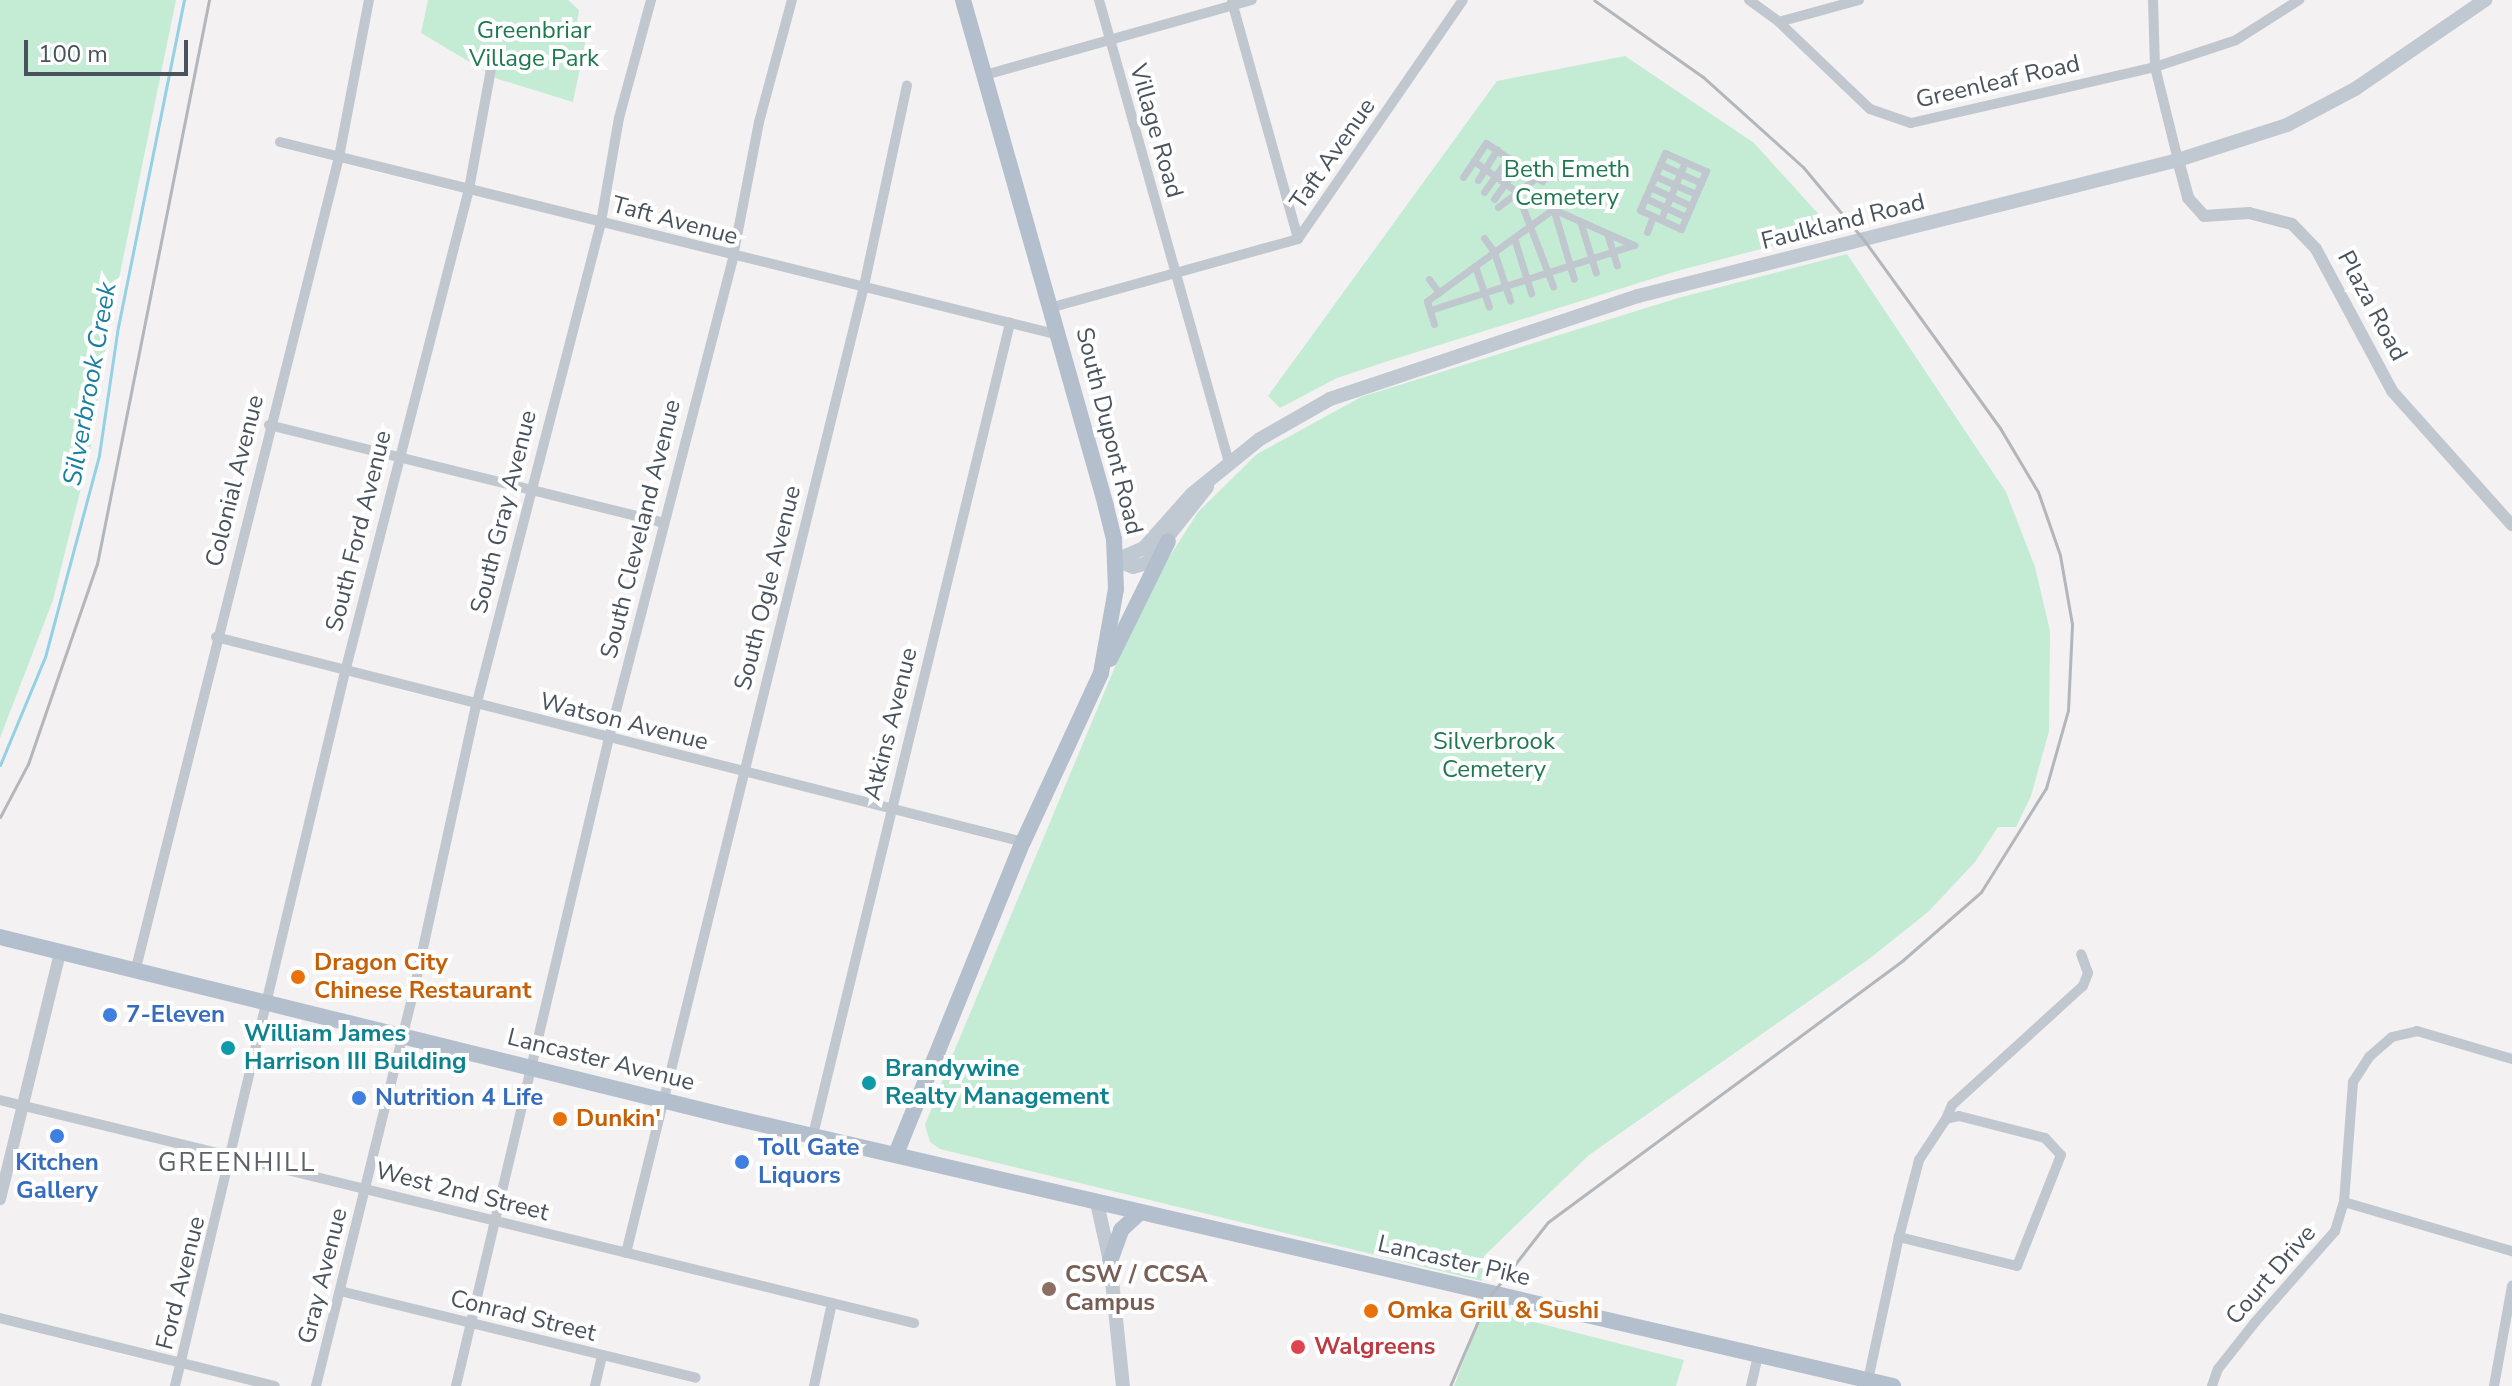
<!DOCTYPE html>
<style>
body{margin:0}
#map{position:relative;width:2512px;height:1386px;overflow:hidden;background:#f3f1f1;font-family:"Nunito Sans",sans-serif}
div>[style]{position:absolute}
[style*='--x']{left:calc(var(--x)*1px);top:calc(var(--y)*1px);width:calc(var(--w)*1px);rotate:calc(var(--a)*1deg)}
.green>*{inset:0;background:#c4ecd5}
.stream>*{height:3px;margin:-1.5px;padding:0 1.5px;transform-origin:1.5px;border-radius:1.5px;background:#94d1e5}
.pedestrian>*{height:7px;margin:-3.5px;padding:0 3.5px;transform-origin:3.5px;border-radius:3.5px;background:#c0c7ce}
.minor>*{height:10px;margin:-5px;padding:0 5px;transform-origin:5px;border-radius:5px;background:#c0c7ce}
.tertiary>*{height:12px;margin:-6px;padding:0 6px;transform-origin:6px;border-radius:6px;background:#c0c7ce}
.secondary>*{height:14px;margin:-7px;padding:0 7px;transform-origin:7px;border-radius:7px;background:#c0c8d2}
.primary>*{height:16px;margin:-8px;padding:0 8px;transform-origin:8px;border-radius:8px;background:#b3bfcd}
.rail>*{height:3px;margin:-1.5px;padding:0 1.5px;transform-origin:1.5px;border-radius:1.5px;background:#b3b6ba}
.dots>*{width:22px;height:22px;translate:-50% -50%;box-sizing:border-box;border:4px solid #fff;border-radius:50%}
span{translate:-50% -50%;white-space:nowrap;text-align:center;line-height:1.15;-webkit-text-stroke:8px #fff;paint-order:stroke}
.park-label{font-size:24px;color:#1f7950}
.street-label{font-size:24px;color:#4a535d}
.food-label{font-size:24px;color:#c56008;font-weight:700}
.left{translate:0 -50%;text-align:left}
.shop-label{font-size:24px;color:#366cbe;font-weight:700}
.culture-label{font-size:24px;color:#0d838f;font-weight:700}
.education-label{font-size:24px;color:#785e54;font-weight:700}
.health-label{font-size:24px;color:#be3a42;font-weight:700}
.water-label{font-size:26px;color:#197fa1;font-style:italic}
.neighbourhood-label{font-size:26px;color:#5e6165;letter-spacing:2px}
.scale{position:absolute;left:24px;top:40px;width:164px;height:36px;box-sizing:border-box;border:4px solid #4a535d;border-top:0;padding-left:10px;font-size:24px;line-height:28px;white-space:nowrap;color:#4a535d;-webkit-text-stroke:6px #fff;paint-order:stroke}
</style>
<div id="map">
<div class="green">
<i style="clip-path:polygon(0 0,176px 0,107px 337px,90px 452px,53px 600px,0 738px)"></i>
<i style="clip-path:polygon(428px 0,568px 0,579px 10px,576px 31px,587px 34px,573px 102px,498px 79px,421px 33px)"></i>
<i style="clip-path:polygon(1625px 56px,1754px 143px,1833px 230px,1677px 271px,1385px 362px,1337px 378px,1280px 408px,1268px 396px,1497px 81px)"></i>
<i style="clip-path:polygon(1847px 254px,2006px 492px,2035px 567px,2050px 631px,2049px 731px,2031px 796px,2016px 827px,1998px 827px,1975px 862px,1928px 912px,1869px 959px,1589px 1155px,1484px 1256px,1482px 1281px,940px 1149px,930px 1142px,925px 1125px,953px 1054px,1145px 595px,1198px 512px,1257px 454px,1361px 397px,1678px 298px)"></i>
<i style="clip-path:polygon(1483px 1310px,1510px 1316px,1684px 1360px,1676px 1386px,1454px 1386px)"></i>
</div>
<div class="stream">
<i style="--x:0;--y:765;--w:117;--a:-67.4"></i>
<i style="--x:45;--y:657;--w:209;--a:-75"></i>
<i style="--x:99;--y:455;--w:129;--a:-81.6"></i>
<i style="--x:118;--y:327;--w:334;--a:-78.6"></i>
</div>
<div class="pedestrian">
<i style="--x:1665;--y:153;--w:45;--a:23.7"></i>
<i style="--x:1706;--y:171;--w:63;--a:113.3"></i>
<i style="--x:1681;--y:229;--w:45;--a:-155.1"></i>
<i style="--x:1640;--y:210;--w:62;--a:-66.3"></i>
<i style="--x:1474;--y:161;--w:53;--a:35.8"></i>
<i style="--x:1660;--y:164;--w:45;--a:24.9"></i>
<i style="--x:1655;--y:176;--w:45;--a:23.7"></i>
<i style="--x:1463;--y:177;--w:41;--a:-55.9"></i>
<i style="--x:1486;--y:143;--w:68;--a:34.2"></i>
<i style="--x:1478;--y:180;--w:36;--a:-58"></i>
<i style="--x:1650;--y:187;--w:45;--a:24.9"></i>
<i style="--x:1484;--y:192;--w:42;--a:-54.8"></i>
<i style="--x:1645;--y:198;--w:45;--a:24.9"></i>
<i style="--x:1494;--y:199;--w:42;--a:-54.8"></i>
<i style="--x:1551;--y:201;--w:81;--a:73.6"></i>
<i style="--x:1498;--y:207;--w:49;--a:-37.6"></i>
<i style="--x:1523;--y:208;--w:84;--a:69"></i>
<i style="--x:1661;--y:219;--w:62;--a:-67.2"></i>
<i style="--x:1580;--y:221;--w:54;--a:72.9"></i>
<i style="--x:1647;--y:232;--w:17;--a:-69"></i>
<i style="--x:1607;--y:233;--w:34;--a:73"></i>
<i style="--x:1484;--y:238;--w:17;--a:54"></i>
<i style="--x:1494;--y:252;--w:51;--a:71.6"></i>
<i style="--x:1514;--y:238;--w:58;--a:72.8"></i>
<i style="--x:1475;--y:266;--w:43;--a:71.1"></i>
<i style="--x:1429;--y:279;--w:17;--a:54"></i>
<i style="--x:1430;--y:310;--w:214;--a:-17.7"></i>
<i style="--x:1434;--y:324;--w:24;--a:-107"></i>
<i style="--x:1427;--y:301;--w:156;--a:-36.1"></i>
<i style="--x:1553;--y:209;--w:89;--a:24"></i>
</div>
<div class="minor">
<i style="--x:1099;--y:0;--w:482;--a:74.3"></i>
<i style="--x:1749;--y:0;--w:37;--a:36"></i>
<i style="--x:1779;--y:22;--w:126;--a:43.7"></i>
<i style="--x:1870;--y:109;--w:43;--a:18.9"></i>
<i style="--x:1911;--y:123;--w:250;--a:-12.9"></i>
<i style="--x:2155;--y:67;--w:85;--a:-18.4"></i>
<i style="--x:2236;--y:40;--w:75;--a:-32.4"></i>
<i style="--x:2153;--y:0;--w:67;--a:88.3"></i>
<i style="--x:2155;--y:67;--w:96;--a:76.1"></i>
<i style="--x:1232;--y:2;--w:246;--a:74.4"></i>
<i style="--x:1779;--y:22;--w:83;--a:-15.4"></i>
<i style="--x:985;--y:75;--w:277;--a:-15.7"></i>
<i style="--x:280;--y:142;--w:803;--a:13.92"></i>
<i style="--x:1053;--y:307;--w:254;--a:-15.5"></i>
<i style="--x:1298;--y:239;--w:290;--a:-55.4"></i>
<i style="--x:269;--y:425;--w:404;--a:13.9"></i>
<i style="--x:216;--y:637;--w:833;--a:14.25"></i>
<i style="--x:135;--y:972;--w:840;--a:-75.95"></i>
<i style="--x:339;--y:157;--w:160;--a:-79.2"></i>
<i style="--x:0;--y:1100;--w:941;--a:13.71"></i>
<i style="--x:1959;--y:1116;--w:89;--a:14.3"></i>
<i style="--x:2045;--y:1138;--w:23;--a:47"></i>
<i style="--x:2061;--y:1155;--w:119;--a:111.6"></i>
<i style="--x:2017;--y:1266;--w:122;--a:-166.2"></i>
<i style="--x:1899;--y:1237;--w:80;--a:-75.4"></i>
<i style="--x:1919;--y:1160;--w:49;--a:-56.6"></i>
<i style="--x:1946;--y:1119;--w:13;--a:-13"></i>
<i style="--x:1946;--y:1119;--w:15;--a:-67"></i>
<i style="--x:1952;--y:1105;--w:177;--a:-42.3"></i>
<i style="--x:2083;--y:986;--w:14;--a:-69"></i>
<i style="--x:2088;--y:973;--w:20;--a:-110"></i>
<i style="--x:813;--y:1135;--w:836;--a:-76.36"></i>
<i style="--x:2344;--y:1202;--w:175;--a:16.3"></i>
<i style="--x:626;--y:1253;--w:996;--a:-76.17"></i>
<i style="--x:864;--y:286;--w:205;--a:-77.9"></i>
<i style="--x:340;--y:1291;--w:366;--a:13.7"></i>
<i style="--x:0;--y:1318;--w:283;--a:13.9"></i>
<i style="--x:1868;--y:1380;--w:146;--a:-77.8"></i>
<i style="--x:175;--y:1386;--w:734;--a:-76.61"></i>
<i style="--x:345;--y:672;--w:499;--a:-75.6"></i>
<i style="--x:469;--y:189;--w:122;--a:-79.6"></i>
<i style="--x:316;--y:1386;--w:413;--a:-76.1"></i>
<i style="--x:415;--y:985;--w:286;--a:-77.7"></i>
<i style="--x:476;--y:706;--w:500;--a:-75.5"></i>
<i style="--x:601;--y:222;--w:106;--a:-80.2"></i>
<i style="--x:619;--y:118;--w:122;--a:-74.8"></i>
<i style="--x:456;--y:1386;--w:666;--a:-76.72"></i>
<i style="--x:609;--y:738;--w:497;--a:-75.5"></i>
<i style="--x:733;--y:257;--w:137;--a:-79.1"></i>
<i style="--x:759;--y:122;--w:126;--a:-74.9"></i>
<i style="--x:595;--y:1386;--w:31;--a:-77"></i>
<i style="--x:814;--y:1386;--w:85;--a:-77.8"></i>
<i style="--x:1751;--y:1386;--w:32;--a:-77"></i>
<i style="--x:2212;--y:1386;--w:18;--a:-71"></i>
<i style="--x:2218;--y:1369;--w:61;--a:-51.6"></i>
<i style="--x:2256;--y:1321;--w:120;--a:-48.7"></i>
<i style="--x:2335;--y:1231;--w:30;--a:-73"></i>
<i style="--x:2344;--y:1202;--w:120;--a:-85.7"></i>
<i style="--x:2353;--y:1082;--w:30;--a:-57"></i>
<i style="--x:2369;--y:1057;--w:30;--a:-41"></i>
<i style="--x:2392;--y:1037;--w:26;--a:-13"></i>
<i style="--x:2417;--y:1031;--w:99;--a:16.4"></i>
<i style="--x:2494;--y:1386;--w:102;--a:-79.8"></i>
</div>
<div class="tertiary">
<i style="--x:2178;--y:160;--w:39;--a:75"></i>
<i style="--x:2188;--y:198;--w:24;--a:48"></i>
<i style="--x:2204;--y:216;--w:45;--a:-3.8"></i>
<i style="--x:2249;--y:213;--w:44;--a:14.3"></i>
<i style="--x:2292;--y:224;--w:35;--a:46"></i>
<i style="--x:2316;--y:249;--w:161;--a:61.8"></i>
<i style="--x:2392;--y:391;--w:180;--a:48.2"></i>
<i style="--x:0;--y:1199;--w:254;--a:-76.3"></i>
</div>
<div class="secondary">
<i style="--x:1116;--y:560;--w:30;--a:-23"></i>
<i style="--x:1144;--y:548;--w:72;--a:-48.4"></i>
<i style="--x:1192;--y:494;--w:87;--a:-39"></i>
<i style="--x:1260;--y:439;--w:81;--a:-29.7"></i>
<i style="--x:1330;--y:399;--w:325;--a:-18.5"></i>
<i style="--x:1638;--y:296;--w:557;--a:-14.14"></i>
<i style="--x:2178;--y:160;--w:114;--a:-17.8"></i>
<i style="--x:2287;--y:125;--w:77;--a:-27.9"></i>
<i style="--x:2355;--y:89;--w:158;--a:-34.4"></i>
<i style="--x:1116;--y:560;--w:18;--a:22"></i>
<i style="--x:1133;--y:567;--w:15;--a:-16"></i>
<i style="--x:1147;--y:563;--w:97;--a:-51.7"></i>
<i style="--x:1097;--y:1203;--w:59;--a:77.4"></i>
<i style="--x:1110;--y:1261;--w:126;--a:84.1"></i>
</div>
<div class="primary">
<i style="--x:1110;--y:659;--w:131;--a:-63.8"></i>
<i style="--x:0;--y:937;--w:744;--a:13.85"></i>
<i style="--x:722;--y:1115;--w:1202;--a:13.03"></i>
<i style="--x:896;--y:1154;--w:337;--a:-67.9"></i>
<i style="--x:1023;--y:842;--w:186;--a:-65.2"></i>
<i style="--x:1101;--y:673;--w:85;--a:-79.9"></i>
<i style="--x:1116;--y:589;--w:50;--a:-92.3"></i>
<i style="--x:1114;--y:539;--w:34;--a:-104"></i>
<i style="--x:1106;--y:506;--w:526;--a:-105.78"></i>
<i style="--x:1110;--y:1261;--w:33;--a:-70"></i>
<i style="--x:1121;--y:1230;--w:23;--a:-43"></i>
</div>
<div class="rail">
<i style="--x:0;--y:817;--w:60;--a:-62.2"></i>
<i style="--x:28;--y:764;--w:212;--a:-71"></i>
<i style="--x:97;--y:564;--w:575;--a:-78.77"></i>
<i style="--x:1450;--y:1386;--w:94;--a:-66.7"></i>
<i style="--x:1487;--y:1300;--w:99;--a:-52"></i>
<i style="--x:1548;--y:1222;--w:441;--a:-36.4"></i>
<i style="--x:1903;--y:960;--w:103;--a:-41.1"></i>
<i style="--x:1981;--y:892;--w:123;--a:-58"></i>
<i style="--x:2046;--y:788;--w:81;--a:-74.2"></i>
<i style="--x:2068;--y:710;--w:86;--a:-87.3"></i>
<i style="--x:2072;--y:624;--w:70;--a:-99.9"></i>
<i style="--x:2060;--y:555;--w:67;--a:-109.2"></i>
<i style="--x:2038;--y:492;--w:74;--a:-120.7"></i>
<i style="--x:2000;--y:428;--w:233;--a:-125.9"></i>
<i style="--x:1863;--y:239;--w:94;--a:-129.8"></i>
<i style="--x:1803;--y:167;--w:135;--a:-138"></i>
<i style="--x:1703;--y:77;--w:133;--a:-144.8"></i>
</div>
<div class="dots">
<i style="left:298px;top:977px;background:#e8710a"></i>
<i style="left:110px;top:1015px;background:#3f7fe0"></i>
<i style="left:228px;top:1048px;background:#0f9aa8"></i>
<i style="left:869px;top:1083px;background:#0f9aa8"></i>
<i style="left:359px;top:1098px;background:#3f7fe0"></i>
<i style="left:560px;top:1119px;background:#e8710a"></i>
<i style="left:57px;top:1136px;background:#3f7fe0"></i>
<i style="left:742px;top:1162px;background:#3f7fe0"></i>
<i style="left:1049px;top:1289px;background:#8d6e63"></i>
<i style="left:1371px;top:1311px;background:#e8710a"></i>
<i style="left:1298px;top:1347px;background:#e0444e"></i>
</div>
<div class="park-label">
<span style="left:534px;top:45px">Greenbriar<br>Village Park</span>
<span style="left:1567px;top:184px">Beth Emeth<br>Cemetery</span>
<span style="left:1494px;top:756px">Silverbrook<br>Cemetery</span>
</div>
<div class="street-label">
<span style="left:1998px;top:82px;rotate:-13deg">Greenleaf Road</span>
<span style="left:1156px;top:131px;rotate:74deg">Village Road</span>
<span style="left:1333px;top:154px;rotate:-55deg">Taft Avenue</span>
<span style="left:675px;top:221px;rotate:15deg">Taft Avenue</span>
<span style="left:1843px;top:222px;rotate:-14deg">Faulkland Road</span>
<span style="left:2372px;top:306px;rotate:62deg">Plaza Road</span>
<span style="left:1109px;top:431px;rotate:76deg">South Dupont Road</span>
<span style="left:235px;top:481px;rotate:-76deg">Colonial Avenue</span>
<span style="left:504px;top:512px;rotate:-76deg">South Gray Avenue</span>
<span style="left:641px;top:529px;rotate:-76deg">South Cleveland Avenue</span>
<span style="left:359px;top:531px;rotate:-76deg">South Ford Avenue</span>
<span style="left:768px;top:588px;rotate:-76deg">South Ogle Avenue</span>
<span style="left:624px;top:722px;rotate:14deg">Watson Avenue</span>
<span style="left:891px;top:724px;rotate:-76deg">Atkins Avenue</span>
<span style="left:601px;top:1060px;rotate:14deg">Lancaster Avenue</span>
<span style="left:462px;top:1192px;rotate:14deg">West 2nd Street</span>
<span style="left:1454px;top:1261px;rotate:13deg">Lancaster Pike</span>
<span style="left:2271px;top:1275px;rotate:-49deg">Court Drive</span>
<span style="left:323px;top:1276px;rotate:-76deg">Gray Avenue</span>
<span style="left:181px;top:1283px;rotate:-76deg">Ford Avenue</span>
<span style="left:523px;top:1316px;rotate:14deg">Conrad Street</span>
</div>
<div class="food-label">
<span class="left" style="left:314px;top:977px">Dragon City<br>Chinese Restaurant</span>
<span class="left" style="left:576px;top:1119px">Dunkin'</span>
<span class="left" style="left:1387px;top:1311px">Omka Grill &amp; Sushi</span>
</div>
<div class="shop-label">
<span class="left" style="left:126px;top:1015px">7-Eleven</span>
<span class="left" style="left:375px;top:1098px">Nutrition 4 Life</span>
<span class="left" style="left:758px;top:1162px">Toll Gate<br>Liquors</span>
<span style="left:57px;top:1177px">Kitchen<br>Gallery</span>
</div>
<div class="culture-label">
<span class="left" style="left:244px;top:1048px">William James<br>Harrison III Building</span>
<span class="left" style="left:885px;top:1083px">Brandywine<br>Realty Management</span>
</div>
<div class="education-label">
<span class="left" style="left:1065px;top:1289px">CSW / CCSA<br>Campus</span>
</div>
<div class="health-label">
<span class="left" style="left:1314px;top:1347px">Walgreens</span>
</div>
<div class="water-label">
<span style="left:90px;top:384px;rotate:-80deg">Silverbrook Creek</span>
</div>
<div class="neighbourhood-label">
<span style="left:237px;top:1163px">GREENHILL</span>
</div>
<div class="scale">100 m</div>
</div>
